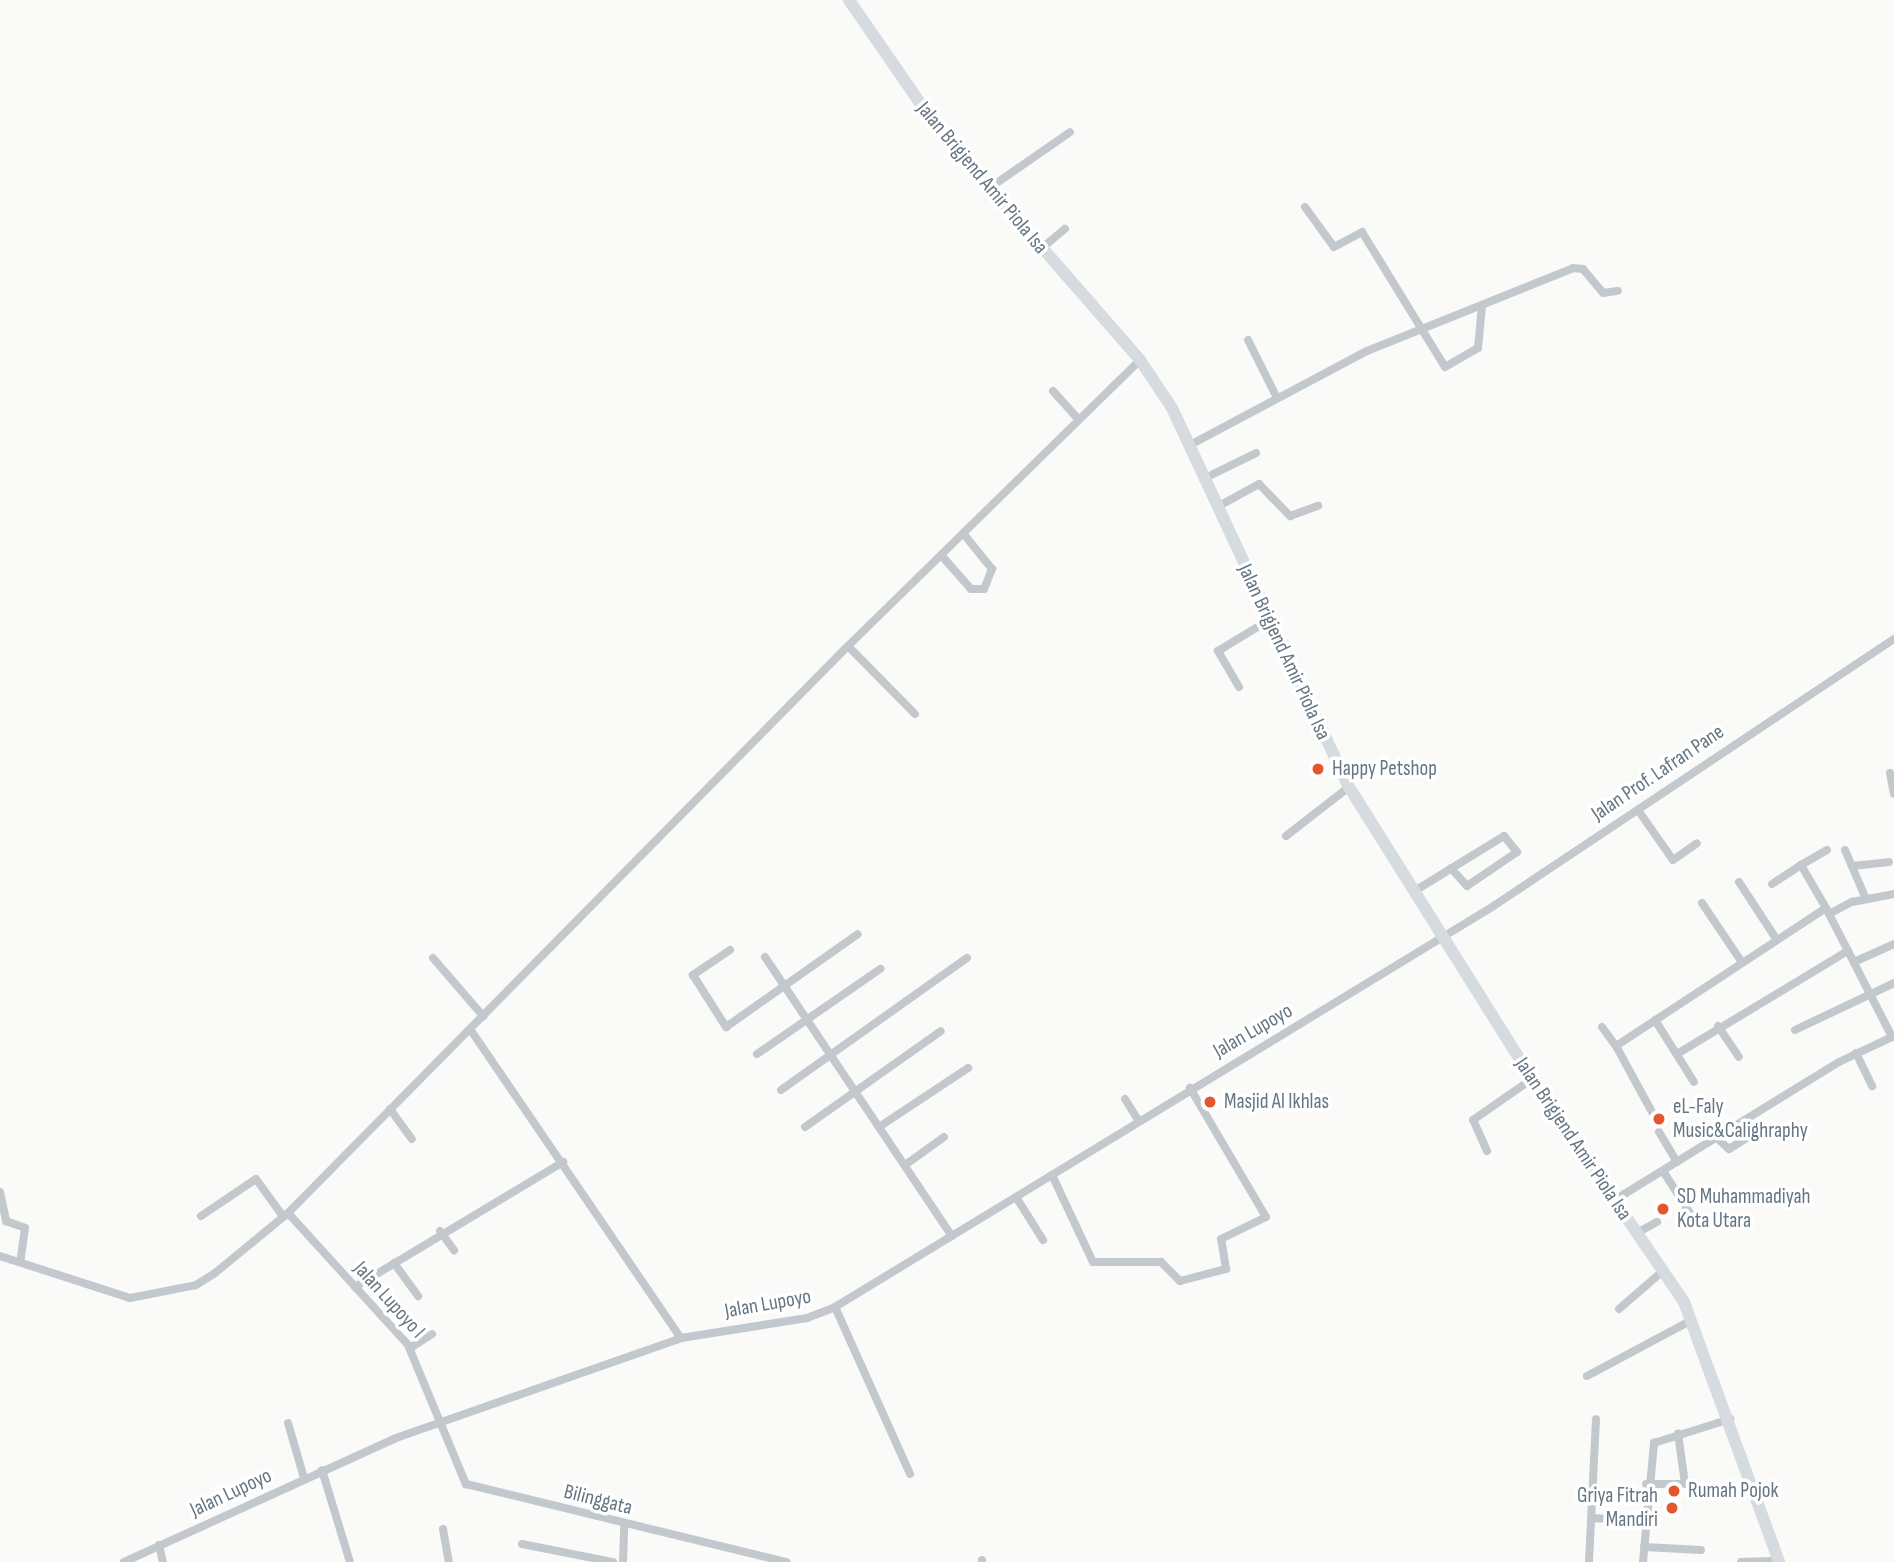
<!DOCTYPE html>
<style>
body{margin:0}
#map{position:relative;width:1894px;height:1562px;overflow:hidden;background:#fafaf8;font-family:"Sofia Sans Condensed",sans-serif}
div>[style]{position:absolute}
[style*='--x']{left:calc(var(--x)*1px);top:calc(var(--y)*1px);width:calc(var(--w)*1px);rotate:calc(var(--a)*1deg)}
.minor>*{height:8px;margin:-4px;padding:0 4px;transform-origin:4px;border-radius:4px;background:#c3c8cc}
.primary>*{height:12px;margin:-6px;padding:0 6px;transform-origin:6px;border-radius:6px;background:#d6dbdf}
.dots>*{width:19px;height:19px;translate:-50% -50%;box-sizing:border-box;border:4px solid #fff;border-radius:50%}
span{translate:-50% -50%;white-space:nowrap;text-align:center;line-height:1.15;-webkit-text-stroke:7px #fff;paint-order:stroke}
.street-label{font-size:21px;color:#657683}
.poi-label{font-size:21px;color:#657683}
.left{translate:0 -50%;text-align:left}
.right{translate:-100% -50%;text-align:right}
</style>
<div id="map">
<div class="minor">
<i style="--x:991;--y:187;--w:96;--a:-34.8"></i>
<i style="--x:1305;--y:207;--w:49;--a:54.1"></i>
<i style="--x:1334;--y:247;--w:32;--a:-28"></i>
<i style="--x:1362;--y:232;--w:158;--a:58.4"></i>
<i style="--x:1445;--y:367;--w:38;--a:-30"></i>
<i style="--x:1478;--y:348;--w:42;--a:-84.6"></i>
<i style="--x:1042;--y:248;--w:30;--a:-40"></i>
<i style="--x:1248;--y:340;--w:63;--a:63.4"></i>
<i style="--x:1053;--y:391;--w:36;--a:48"></i>
<i style="--x:1190;--y:445;--w:200;--a:-28"></i>
<i style="--x:1367;--y:351;--w:222;--a:-21.9"></i>
<i style="--x:1573;--y:268;--w:10;--a:6"></i>
<i style="--x:1583;--y:269;--w:31;--a:50"></i>
<i style="--x:1603;--y:293;--w:15;--a:-8"></i>
<i style="--x:1203;--y:479;--w:59;--a:-26.1"></i>
<i style="--x:1217;--y:507;--w:48;--a:-28.7"></i>
<i style="--x:1259;--y:484;--w:45;--a:45.9"></i>
<i style="--x:1290;--y:516;--w:30;--a:-20"></i>
<i style="--x:941;--y:555;--w:45;--a:48.6"></i>
<i style="--x:971;--y:589;--w:13;--a:0"></i>
<i style="--x:984;--y:589;--w:22;--a:-68"></i>
<i style="--x:992;--y:569;--w:46;--a:-128.9"></i>
<i style="--x:1239;--y:687;--w:42;--a:-120.3"></i>
<i style="--x:1218;--y:651;--w:60;--a:-31.3"></i>
<i style="--x:915;--y:714;--w:95;--a:-134.6"></i>
<i style="--x:848;--y:646;--w:409;--a:-44.4"></i>
<i style="--x:1890;--y:773;--w:21;--a:79"></i>
<i style="--x:1638;--y:810;--w:61;--a:55"></i>
<i style="--x:1673;--y:860;--w:29;--a:-35"></i>
<i style="--x:1286;--y:836;--w:80;--a:-37.9"></i>
<i style="--x:1845;--y:850;--w:53;--a:66.8"></i>
<i style="--x:1852;--y:866;--w:37;--a:-6"></i>
<i style="--x:1739;--y:882;--w:66;--a:56.8"></i>
<i style="--x:1772;--y:884;--w:35;--a:-33"></i>
<i style="--x:1413;--y:892;--w:107;--a:-31.6"></i>
<i style="--x:1504;--y:836;--w:21;--a:51"></i>
<i style="--x:1517;--y:852;--w:60;--a:145.8"></i>
<i style="--x:1467;--y:886;--w:24;--a:-132"></i>
<i style="--x:1702;--y:903;--w:70;--a:56.1"></i>
<i style="--x:1826;--y:908;--w:50;--a:-120.2"></i>
<i style="--x:1801;--y:865;--w:30;--a:-30"></i>
<i style="--x:1829;--y:914;--w:26;--a:-28"></i>
<i style="--x:1852;--y:902;--w:43;--a:-10.8"></i>
<i style="--x:730;--y:950;--w:45;--a:146"></i>
<i style="--x:693;--y:975;--w:62;--a:57.6"></i>
<i style="--x:726;--y:1027;--w:161;--a:-35.2"></i>
<i style="--x:765;--y:957;--w:336;--a:56.2"></i>
<i style="--x:433;--y:958;--w:77;--a:49.2"></i>
<i style="--x:1854;--y:962;--w:44;--a:-24.2"></i>
<i style="--x:1655;--y:1020;--w:73;--a:57.8"></i>
<i style="--x:1718;--y:1026;--w:37;--a:56"></i>
<i style="--x:1602;--y:1027;--w:24;--a:54"></i>
<i style="--x:470;--y:1029;--w:374;--a:55.7"></i>
<i style="--x:1795;--y:1030;--w:110;--a:-25.4"></i>
<i style="--x:1856;--y:1053;--w:37;--a:64"></i>
<i style="--x:757;--y:1054;--w:150;--a:-34.6"></i>
<i style="--x:1677;--y:1054;--w:200;--a:-31.1"></i>
<i style="--x:781;--y:1090;--w:228;--a:-35.4"></i>
<i style="--x:1125;--y:1099;--w:26;--a:58"></i>
<i style="--x:390;--y:1109;--w:37;--a:54"></i>
<i style="--x:1652;--y:1112;--w:75;--a:-118.6"></i>
<i style="--x:1616;--y:1046;--w:251;--a:-33.3"></i>
<i style="--x:1826;--y:908;--w:145;--a:62.9"></i>
<i style="--x:805;--y:1127;--w:166;--a:-35.2"></i>
<i style="--x:879;--y:1127;--w:107;--a:-33.5"></i>
<i style="--x:1659;--y:1132;--w:35;--a:59"></i>
<i style="--x:1717;--y:1138;--w:16;--a:43"></i>
<i style="--x:1729;--y:1149;--w:31;--a:-32"></i>
<i style="--x:1487;--y:1151;--w:34;--a:-114"></i>
<i style="--x:1473;--y:1120;--w:72;--a:-34.8"></i>
<i style="--x:905;--y:1165;--w:48;--a:-35.7"></i>
<i style="--x:1663;--y:1171;--w:59;--a:57.4"></i>
<i style="--x:1052;--y:1175;--w:96;--a:64.8"></i>
<i style="--x:1093;--y:1262;--w:68;--a:0"></i>
<i style="--x:1161;--y:1262;--w:27;--a:45"></i>
<i style="--x:1180;--y:1281;--w:48;--a:-14.6"></i>
<i style="--x:1226;--y:1269;--w:30;--a:-99"></i>
<i style="--x:1221;--y:1239;--w:50;--a:-26.1"></i>
<i style="--x:1266;--y:1217;--w:150;--a:-120.5"></i>
<i style="--x:0;--y:1192;--w:30;--a:78"></i>
<i style="--x:6;--y:1221;--w:20;--a:20"></i>
<i style="--x:25;--y:1228;--w:34;--a:98"></i>
<i style="--x:1016;--y:1197;--w:51;--a:57.9"></i>
<i style="--x:1613;--y:1201;--w:265;--a:-31.6"></i>
<i style="--x:1839;--y:1062;--w:61;--a:-25.3"></i>
<i style="--x:288;--y:1213;--w:178;--a:47.7"></i>
<i style="--x:408;--y:1345;--w:151;--a:67.4"></i>
<i style="--x:466;--y:1484;--w:330;--a:13.7"></i>
<i style="--x:201;--y:1216;--w:66;--a:-33.9"></i>
<i style="--x:256;--y:1179;--w:44;--a:54.2"></i>
<i style="--x:440;--y:1231;--w:24;--a:54"></i>
<i style="--x:1637;--y:1233;--w:23;--a:-29"></i>
<i style="--x:0;--y:1256;--w:137;--a:17.9"></i>
<i style="--x:130;--y:1298;--w:67;--a:-11.1"></i>
<i style="--x:196;--y:1285;--w:22;--a:-32"></i>
<i style="--x:215;--y:1273;--w:94;--a:-39.4"></i>
<i style="--x:288;--y:1213;--w:797;--a:-45.36"></i>
<i style="--x:394;--y:1263;--w:41;--a:54"></i>
<i style="--x:355;--y:1287;--w:243;--a:-31"></i>
<i style="--x:835;--y:1307;--w:183;--a:65.8"></i>
<i style="--x:1619;--y:1309;--w:60;--a:-40.9"></i>
<i style="--x:410;--y:1348;--w:26;--a:-32"></i>
<i style="--x:1587;--y:1376;--w:119;--a:-28.1"></i>
<i style="--x:288;--y:1423;--w:57;--a:73.8"></i>
<i style="--x:322;--y:1470;--w:96;--a:73.1"></i>
<i style="--x:1646;--y:1484;--w:39;--a:0"></i>
<i style="--x:1685;--y:1484;--w:51;--a:-97.8"></i>
<i style="--x:1592;--y:1518;--w:53;--a:3.2"></i>
<i style="--x:443;--y:1529;--w:34;--a:80"></i>
<i style="--x:522;--y:1544;--w:93;--a:11.2"></i>
<i style="--x:159;--y:1545;--w:17;--a:77"></i>
<i style="--x:1644;--y:1547;--w:57;--a:3"></i>
<i style="--x:124;--y:1562;--w:299;--a:-24.5"></i>
<i style="--x:396;--y:1438;--w:302;--a:-19.3"></i>
<i style="--x:681;--y:1338;--w:128;--a:-9"></i>
<i style="--x:807;--y:1318;--w:30;--a:-21"></i>
<i style="--x:835;--y:1307;--w:769;--a:-31.33"></i>
<i style="--x:1492;--y:907;--w:483;--a:-33.7"></i>
<i style="--x:623;--y:1562;--w:38;--a:-88"></i>
<i style="--x:982;--y:1562;--w:2;--a:-90"></i>
<i style="--x:1589;--y:1562;--w:143;--a:-87.2"></i>
<i style="--x:1643;--y:1562;--w:120;--a:-84.7"></i>
<i style="--x:1654;--y:1443;--w:80;--a:-17.5"></i>
<i style="--x:1741;--y:1562;--w:38;--a:-2"></i>
</div>
<div class="primary">
<i style="--x:849;--y:0;--w:153;--a:55.4"></i>
<i style="--x:936;--y:126;--w:310;--a:48.9"></i>
<i style="--x:1140;--y:360;--w:58;--a:56.3"></i>
<i style="--x:1172;--y:408;--w:418;--a:65"></i>
<i style="--x:1349;--y:787;--w:345;--a:57.9"></i>
<i style="--x:1532;--y:1079;--w:270;--a:55.7"></i>
<i style="--x:1684;--y:1302;--w:277;--a:69.9"></i>
</div>
<div class="dots">
<i style="left:1318px;top:769px;background:#e4572e"></i>
<i style="left:1210px;top:1102px;background:#e4572e"></i>
<i style="left:1659px;top:1119px;background:#e4572e"></i>
<i style="left:1663px;top:1209px;background:#e4572e"></i>
<i style="left:1674px;top:1491px;background:#e4572e"></i>
<i style="left:1672px;top:1508px;background:#e4572e"></i>
</div>
<div class="street-label">
<span style="left:982px;top:178px;rotate:50deg">Jalan Brigjend Amir Piola Isa</span>
<span style="left:1284px;top:652px;rotate:65deg">Jalan Brigjend Amir Piola Isa</span>
<span style="left:1658px;top:773px;rotate:-34deg">Jalan Prof. Lafran Pane</span>
<span style="left:1253px;top:1031px;rotate:-30deg">Jalan Lupoyo</span>
<span style="left:1573px;top:1139px;rotate:56deg">Jalan Brigjend Amir Piola Isa</span>
<span style="left:389px;top:1300px;rotate:48deg">Jalan Lupoyo I</span>
<span style="left:768px;top:1304px;rotate:-10deg">Jalan Lupoyo</span>
<span style="left:231px;top:1493px;rotate:-25deg">Jalan Lupoyo</span>
<span style="left:598px;top:1500px;rotate:14deg">Bilinggata</span>
</div>
<div class="poi-label">
<span class="left" style="left:1332px;top:769px">Happy Petshop</span>
<span class="left" style="left:1224px;top:1102px">Masjid Al Ikhlas</span>
<span class="left" style="left:1673px;top:1119px">eL-Faly<br>Music&amp;Calighraphy</span>
<span class="left" style="left:1677px;top:1209px">SD Muhammadiyah<br>Kota Utara</span>
<span class="left" style="left:1688px;top:1491px">Rumah Pojok</span>
<span class="right" style="left:1658px;top:1508px">Griya Fitrah<br>Mandiri</span>
</div>
</div>
